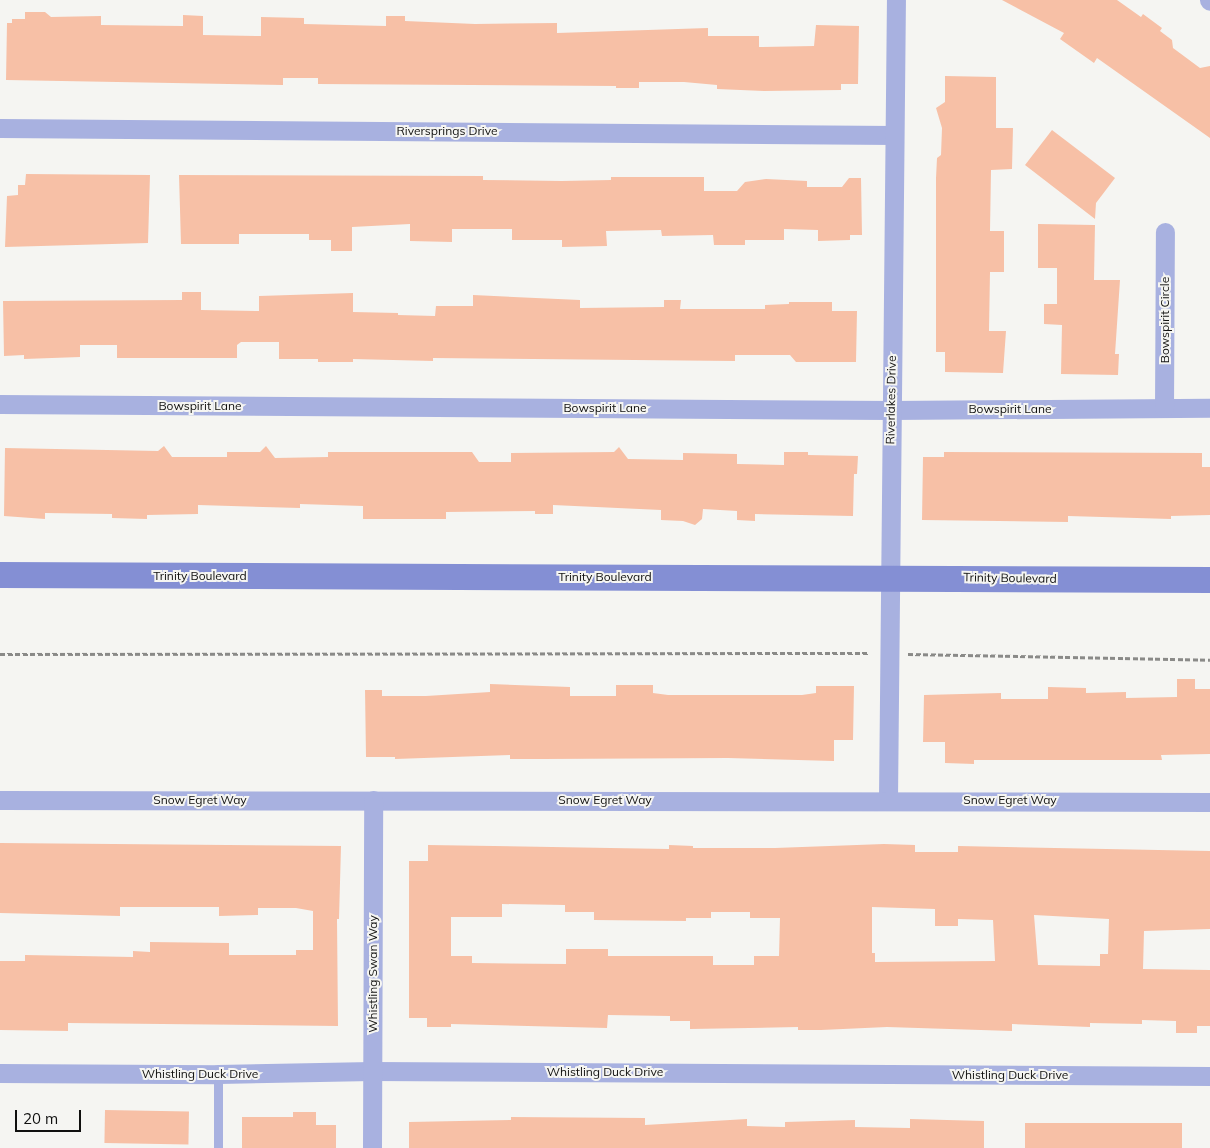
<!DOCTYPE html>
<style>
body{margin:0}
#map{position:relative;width:1210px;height:1148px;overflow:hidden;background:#f5f5f2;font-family:Mulish,sans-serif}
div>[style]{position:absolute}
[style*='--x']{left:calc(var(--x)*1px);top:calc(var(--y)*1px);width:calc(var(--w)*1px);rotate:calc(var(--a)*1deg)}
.building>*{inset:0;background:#f7c0a6;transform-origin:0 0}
.path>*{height:3px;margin-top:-1.5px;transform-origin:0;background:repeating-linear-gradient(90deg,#8a8a88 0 5px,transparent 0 7.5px)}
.lane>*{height:9px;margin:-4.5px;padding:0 4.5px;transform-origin:4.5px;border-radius:4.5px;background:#a8b1e0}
.street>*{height:19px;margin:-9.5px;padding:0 9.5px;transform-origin:9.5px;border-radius:9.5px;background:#a8b1e0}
.secondary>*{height:26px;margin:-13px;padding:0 13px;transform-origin:13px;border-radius:13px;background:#848fd4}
span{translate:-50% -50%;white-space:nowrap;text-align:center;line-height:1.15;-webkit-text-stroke:4px #f5f5f2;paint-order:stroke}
.street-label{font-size:12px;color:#10100f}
.scale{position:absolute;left:15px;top:1110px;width:66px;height:22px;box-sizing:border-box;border:2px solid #10100f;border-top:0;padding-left:6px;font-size:15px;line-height:18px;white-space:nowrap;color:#10100f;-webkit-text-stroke:4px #f5f5f2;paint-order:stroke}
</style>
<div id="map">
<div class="building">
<i style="clip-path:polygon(1002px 0,1117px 0,1141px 17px,1143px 14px,1162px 28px,1160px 31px,1172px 40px,1173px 48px,1200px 68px,1210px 66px,1210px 138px,1097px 58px,1094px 63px,1060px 39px,1064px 33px)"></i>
<i style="clip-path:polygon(25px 12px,45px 12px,51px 17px,101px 16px,101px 25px,183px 26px,183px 15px,203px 16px,203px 35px,261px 36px,261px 17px,304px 18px,304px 24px,386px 26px,386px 16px,405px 16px,405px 21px,475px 24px,557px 23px,557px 33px,708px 28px,708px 36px,759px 36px,759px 47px,814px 46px,816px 25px,859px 26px,858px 84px,841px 84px,841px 90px,764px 91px,717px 89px,717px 85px,684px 82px,639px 82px,639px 88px,616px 88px,616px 86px,318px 84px,318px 78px,283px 78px,283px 85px,6px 80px,7px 23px,12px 23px,12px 19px,25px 19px)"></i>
<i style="clip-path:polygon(945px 76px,996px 77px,996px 128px,1013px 128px,1012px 169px,991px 170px,990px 231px,1004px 231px,1004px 272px,990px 272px,989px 331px,1006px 331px,1003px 373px,945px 372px,945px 352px,936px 352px,936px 178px,937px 158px,941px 155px,942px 128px,936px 108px,945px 102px)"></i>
<i style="clip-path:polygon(1052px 130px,1115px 178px,1096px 203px,1095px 219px,1025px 165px)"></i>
<i style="clip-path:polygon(26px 174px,150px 175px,148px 243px,5px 247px,7px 196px,18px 195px,18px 185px,25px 185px)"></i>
<i style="clip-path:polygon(179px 175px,483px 176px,483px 180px,562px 181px,611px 180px,611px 177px,704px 177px,704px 191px,737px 191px,745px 182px,766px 179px,807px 181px,807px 187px,842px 187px,849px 178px,861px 178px,862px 235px,850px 235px,850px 240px,818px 241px,818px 230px,784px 229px,784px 240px,745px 240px,745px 245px,714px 245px,713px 235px,662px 236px,661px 230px,606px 231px,607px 246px,562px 247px,562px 240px,512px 240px,512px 229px,452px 229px,452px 242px,410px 241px,410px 224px,352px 227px,352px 251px,331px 251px,331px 240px,309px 240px,309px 234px,239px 234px,239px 244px,181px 244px)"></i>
<i style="clip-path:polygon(1038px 224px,1095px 225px,1094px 280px,1120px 280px,1115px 354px,1119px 354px,1118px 375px,1061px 374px,1062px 325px,1044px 324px,1044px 304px,1057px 304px,1057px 268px,1038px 268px)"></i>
<i style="clip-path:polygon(182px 292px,201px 292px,201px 310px,259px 311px,259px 296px,353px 293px,353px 312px,398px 313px,398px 315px,435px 316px,436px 306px,473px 306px,473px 295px,580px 300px,580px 308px,664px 307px,664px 300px,681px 300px,680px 309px,765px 309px,765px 305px,789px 304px,789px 302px,832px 302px,832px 311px,857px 311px,856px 362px,796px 362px,790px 355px,735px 355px,735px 361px,433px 358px,433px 361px,353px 359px,353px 362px,318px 362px,318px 359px,279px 359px,279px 342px,241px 342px,237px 345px,237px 358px,117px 358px,117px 345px,80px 345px,80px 357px,24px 359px,24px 355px,4px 356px,3px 301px,182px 300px)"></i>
<i style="clip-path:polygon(164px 446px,172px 457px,227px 457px,227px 452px,260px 452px,266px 446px,275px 458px,328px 457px,328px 452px,472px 452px,479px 462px,511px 462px,511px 453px,614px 452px,619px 447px,628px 459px,683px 460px,683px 453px,737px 454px,737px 464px,784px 465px,784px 452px,808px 452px,808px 455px,858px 456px,857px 474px,854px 474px,853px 516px,755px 514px,755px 521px,737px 520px,737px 511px,703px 509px,702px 519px,695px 525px,683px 521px,661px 520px,661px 510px,553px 505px,553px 514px,535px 514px,535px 511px,446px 512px,446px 519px,363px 519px,363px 506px,300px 504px,300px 508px,198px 505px,198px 514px,147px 515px,147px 519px,112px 518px,112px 514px,45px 513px,45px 519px,4px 516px,5px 448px,158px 451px)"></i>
<i style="clip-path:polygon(944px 452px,1202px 453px,1202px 467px,1210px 467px,1210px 515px,1171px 516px,1171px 519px,1068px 516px,1068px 522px,922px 520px,923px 457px,944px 457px)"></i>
<i style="clip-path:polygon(1177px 679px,1195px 679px,1195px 689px,1210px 689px,1210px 754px,1161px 755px,1162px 760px,974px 760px,974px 764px,945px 763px,945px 742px,923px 742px,924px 695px,1001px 693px,1001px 699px,1048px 699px,1048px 687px,1086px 688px,1086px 693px,1126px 692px,1126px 698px,1177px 697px)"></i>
<i style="clip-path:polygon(490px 684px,570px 687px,570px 696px,616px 696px,616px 685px,653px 685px,653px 693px,668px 695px,802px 695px,816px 693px,816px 686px,854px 686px,853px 740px,834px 740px,834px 761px,728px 758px,543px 759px,510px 759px,510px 755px,395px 759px,395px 757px,366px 757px,365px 690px,382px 690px,382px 696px,426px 696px,490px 692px)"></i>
<i style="clip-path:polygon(0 843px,341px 846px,339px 919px,337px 919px,338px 1026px,68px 1023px,68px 1031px,0 1030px,0 961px,25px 961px,25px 955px,133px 957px,133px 951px,150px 952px,150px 942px,229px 943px,229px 955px,296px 955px,296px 950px,313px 950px,313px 911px,296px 908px,258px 908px,258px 915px,219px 916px,219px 907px,120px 907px,120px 916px,0 913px)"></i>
<i style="clip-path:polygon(evenodd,884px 844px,915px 845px,915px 852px,958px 852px,958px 846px,1210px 851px,1210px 929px,1144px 931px,1143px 969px,1210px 970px,1210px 1026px,1197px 1026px,1197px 1033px,1176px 1033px,1176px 1021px,1142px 1020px,1142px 1024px,1090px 1023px,1090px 1027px,1012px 1024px,1012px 1031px,887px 1027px,821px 1030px,798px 1030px,798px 1027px,690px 1029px,690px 1021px,670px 1021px,670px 1016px,608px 1015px,607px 1028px,451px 1024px,451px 1027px,427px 1027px,427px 1018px,409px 1018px,409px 861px,428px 861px,428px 845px,669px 849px,669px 845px,693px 846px,693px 848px,775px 848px,884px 844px,502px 904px,565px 905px,565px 912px,594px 912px,594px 920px,686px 921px,686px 918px,711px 918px,711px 912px,750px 912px,750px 918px,780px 918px,779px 956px,754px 956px,754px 965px,713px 965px,713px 956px,608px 956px,608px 949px,566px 949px,566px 964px,472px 963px,472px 956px,451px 956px,451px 917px,502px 917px,502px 904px,884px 844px,872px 907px,935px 909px,935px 926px,958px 926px,958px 919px,993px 920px,995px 961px,875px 962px,875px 953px,872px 953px,872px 907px,884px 844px,1034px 915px,1109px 919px,1108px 954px,1100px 954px,1100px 966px,1038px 965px,1034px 915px)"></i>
<i style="left:105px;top:1110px;width:84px;height:33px;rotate:1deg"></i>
<i style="clip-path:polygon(293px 1112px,316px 1112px,316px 1125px,336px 1125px,336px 1148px,242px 1148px,242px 1117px,293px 1117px)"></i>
<i style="clip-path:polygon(511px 1117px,645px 1118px,645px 1125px,747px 1119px,747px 1126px,785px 1127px,785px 1122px,855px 1120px,855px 1127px,910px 1128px,910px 1119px,984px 1121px,984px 1148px,409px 1148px,409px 1122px,511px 1120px)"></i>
<i style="left:1025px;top:1123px;width:157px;height:25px"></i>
</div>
<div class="path">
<i style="--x:0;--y:654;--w:869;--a:-0.07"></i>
<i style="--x:908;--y:654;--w:302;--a:1.1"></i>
</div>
<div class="lane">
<i style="--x:218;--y:1074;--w:74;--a:90"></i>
</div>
<div class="street">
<i style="--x:1209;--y:0;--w:1;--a:45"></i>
<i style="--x:0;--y:128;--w:894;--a:0.45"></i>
<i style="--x:0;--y:404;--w:891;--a:0.39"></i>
<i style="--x:891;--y:410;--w:319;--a:-0.4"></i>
<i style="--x:1164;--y:408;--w:176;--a:-89.7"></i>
<i style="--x:888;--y:799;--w:799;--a:-89.43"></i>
<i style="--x:0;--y:800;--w:1210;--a:0.09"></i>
<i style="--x:0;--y:1073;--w:218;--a:0.3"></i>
<i style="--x:218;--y:1074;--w:154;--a:-1.1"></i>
<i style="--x:372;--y:1071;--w:838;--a:0.34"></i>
<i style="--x:372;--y:1148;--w:348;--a:-89.8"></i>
</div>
<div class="secondary">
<i style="--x:0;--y:575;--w:1210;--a:0.24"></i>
</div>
<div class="street-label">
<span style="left:447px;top:131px">Riversprings Drive</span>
<span style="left:1165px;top:320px;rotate:-90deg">Bowspirit Circle</span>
<span style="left:891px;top:400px;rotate:-89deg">Riverlakes Drive</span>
<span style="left:200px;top:406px">Bowspirit Lane</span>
<span style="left:605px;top:408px">Bowspirit Lane</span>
<span style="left:1010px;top:409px">Bowspirit Lane</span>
<span style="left:200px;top:576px">Trinity Boulevard</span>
<span style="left:605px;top:577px">Trinity Boulevard</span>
<span style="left:1010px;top:578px;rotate:1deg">Trinity Boulevard</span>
<span style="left:200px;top:800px">Snow Egret Way</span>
<span style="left:605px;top:800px">Snow Egret Way</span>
<span style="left:1010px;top:800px">Snow Egret Way</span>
<span style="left:373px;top:974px;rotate:-90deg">Whistling Swan Way</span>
<span style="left:605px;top:1072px">Whistling Duck Drive</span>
<span style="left:200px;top:1074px">Whistling Duck Drive</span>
<span style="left:1010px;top:1075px">Whistling Duck Drive</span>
</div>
<div class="scale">20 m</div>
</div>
